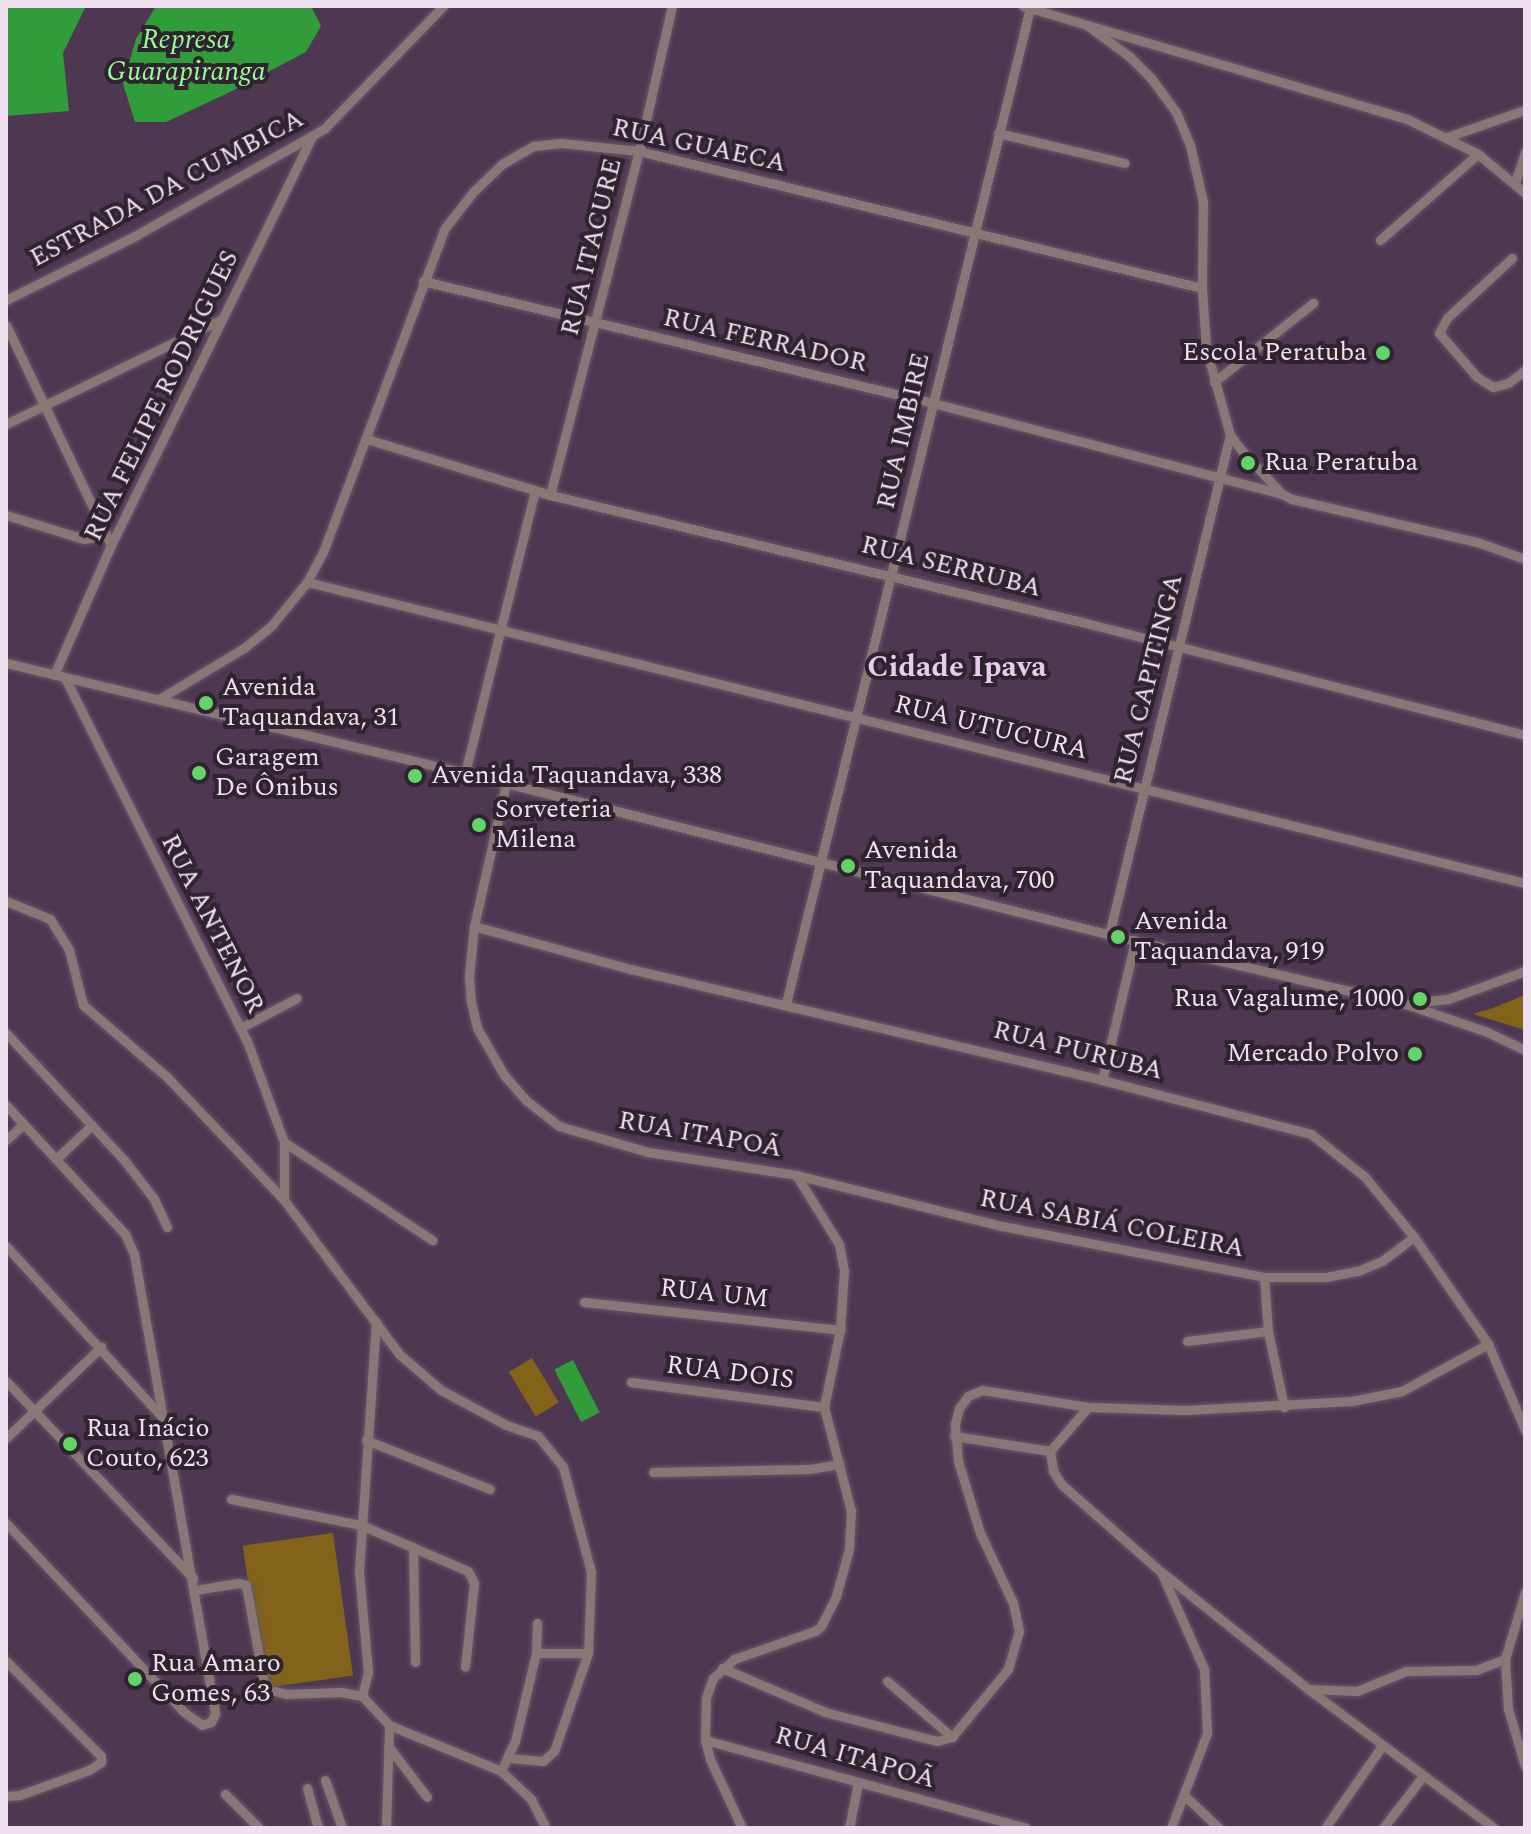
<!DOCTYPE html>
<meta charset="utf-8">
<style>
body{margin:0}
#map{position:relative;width:1531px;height:1834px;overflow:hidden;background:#4e3750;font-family:Spectral,serif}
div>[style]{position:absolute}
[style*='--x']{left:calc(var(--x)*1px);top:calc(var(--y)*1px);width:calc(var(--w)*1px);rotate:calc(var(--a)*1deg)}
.green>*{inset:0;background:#826319;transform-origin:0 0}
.water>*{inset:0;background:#319c3a;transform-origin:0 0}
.roads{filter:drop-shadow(0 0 2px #6b556d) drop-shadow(0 0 2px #6b556d)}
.street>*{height:9px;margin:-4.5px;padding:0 4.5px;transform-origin:4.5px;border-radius:4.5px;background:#897775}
.dots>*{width:22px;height:22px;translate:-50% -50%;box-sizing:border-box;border:4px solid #2e232e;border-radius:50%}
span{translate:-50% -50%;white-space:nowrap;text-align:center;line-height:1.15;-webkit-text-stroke:8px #2e232e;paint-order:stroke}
.street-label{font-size:26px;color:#efe0f0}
.poi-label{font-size:26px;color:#efe0f0}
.right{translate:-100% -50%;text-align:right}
.left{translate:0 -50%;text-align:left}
.water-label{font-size:28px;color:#99fa9a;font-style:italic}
.quarter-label{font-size:30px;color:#e8ccea;font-weight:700}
.frame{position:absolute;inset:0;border:8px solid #efe0f0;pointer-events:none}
</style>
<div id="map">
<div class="green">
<i style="clip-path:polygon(1525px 995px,1525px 1030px,1473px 1014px,1493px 1008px)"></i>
<i style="left:532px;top:1358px;width:52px;height:27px;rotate:59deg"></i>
<i style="left:333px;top:1533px;width:144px;height:91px;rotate:82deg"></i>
</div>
<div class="water">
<i style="clip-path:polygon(6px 6px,86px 6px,63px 53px,69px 111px,6px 116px)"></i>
<i style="clip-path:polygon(156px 6px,311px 6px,321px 26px,306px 52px,230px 92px,166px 122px,135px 122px,123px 84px,136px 39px)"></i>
<i style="left:573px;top:1360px;width:59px;height:21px;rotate:63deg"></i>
</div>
<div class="roads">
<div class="street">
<i style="--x:1023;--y:6;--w:400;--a:16.4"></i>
<i style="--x:1407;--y:119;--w:79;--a:26.2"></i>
<i style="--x:1478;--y:154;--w:61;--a:39.7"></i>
<i style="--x:1088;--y:26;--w:52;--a:36.4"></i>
<i style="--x:1130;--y:57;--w:30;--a:45"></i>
<i style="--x:1151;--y:78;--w:42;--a:53.7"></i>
<i style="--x:1176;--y:112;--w:36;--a:67"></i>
<i style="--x:1190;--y:145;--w:58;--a:77.2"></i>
<i style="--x:1203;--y:202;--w:86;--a:90.7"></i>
<i style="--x:1202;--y:288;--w:60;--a:86.2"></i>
<i style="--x:1206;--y:348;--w:90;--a:74.6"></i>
<i style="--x:1230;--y:435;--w:20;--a:53"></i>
<i style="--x:1242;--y:451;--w:59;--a:47.1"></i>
<i style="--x:1282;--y:494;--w:11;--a:27"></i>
<i style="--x:1292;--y:499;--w:190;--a:13.1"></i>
<i style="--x:1477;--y:542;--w:51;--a:19.5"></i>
<i style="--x:998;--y:133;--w:130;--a:13.3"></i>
<i style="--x:1447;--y:137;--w:83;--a:-19.1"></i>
<i style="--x:1515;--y:183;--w:33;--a:-72"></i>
<i style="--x:1380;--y:240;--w:130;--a:-41.3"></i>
<i style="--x:1512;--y:258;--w:88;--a:137.3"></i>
<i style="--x:1447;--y:318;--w:17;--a:118"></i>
<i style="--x:1439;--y:333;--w:58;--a:49.2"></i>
<i style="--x:1477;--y:377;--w:19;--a:32"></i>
<i style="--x:1493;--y:387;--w:16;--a:-15"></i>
<i style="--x:1508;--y:383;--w:21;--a:-37"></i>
<i style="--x:423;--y:281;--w:524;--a:13.45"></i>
<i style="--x:933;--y:403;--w:361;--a:14.6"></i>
<i style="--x:6;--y:300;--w:142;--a:-26.4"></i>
<i style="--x:133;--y:237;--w:219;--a:-29.5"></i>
<i style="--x:324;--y:129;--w:171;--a:-45.9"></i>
<i style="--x:6;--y:325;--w:244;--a:64.5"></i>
<i style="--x:1214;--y:382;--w:127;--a:-38.6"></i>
<i style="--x:6;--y:424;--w:240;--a:-25.9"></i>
<i style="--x:367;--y:439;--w:191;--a:17"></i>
<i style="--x:550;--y:495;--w:547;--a:13.43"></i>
<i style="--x:1082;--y:622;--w:457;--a:14.3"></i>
<i style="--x:550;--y:495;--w:355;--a:-75.5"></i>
<i style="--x:639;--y:151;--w:149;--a:-77.2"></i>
<i style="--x:6;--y:515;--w:82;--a:17.1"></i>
<i style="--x:84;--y:539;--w:20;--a:-9"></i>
<i style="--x:307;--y:582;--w:1255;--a:13.88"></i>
<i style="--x:6;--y:663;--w:472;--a:13.5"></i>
<i style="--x:465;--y:773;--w:691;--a:14.08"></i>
<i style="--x:1135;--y:941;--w:278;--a:13.1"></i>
<i style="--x:1406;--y:1004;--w:83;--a:18.9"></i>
<i style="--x:1485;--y:1031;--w:44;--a:25.4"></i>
<i style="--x:54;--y:675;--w:142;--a:-66.3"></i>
<i style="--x:111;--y:545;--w:455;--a:-63.8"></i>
<i style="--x:65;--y:678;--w:406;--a:63.4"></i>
<i style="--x:247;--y:1041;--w:108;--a:69.9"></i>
<i style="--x:284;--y:1142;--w:58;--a:90"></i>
<i style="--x:159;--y:699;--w:99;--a:-31"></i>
<i style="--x:244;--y:648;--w:36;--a:-39"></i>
<i style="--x:272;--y:625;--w:55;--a:-50.9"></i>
<i style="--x:307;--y:582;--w:34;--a:-62"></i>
<i style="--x:323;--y:552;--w:346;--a:-69.4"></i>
<i style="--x:445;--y:228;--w:46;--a:-52.1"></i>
<i style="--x:473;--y:192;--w:40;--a:-44"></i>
<i style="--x:502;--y:164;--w:36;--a:-30"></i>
<i style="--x:533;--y:146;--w:28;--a:-6"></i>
<i style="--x:561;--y:143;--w:78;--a:5.9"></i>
<i style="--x:639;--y:151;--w:579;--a:13.68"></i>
<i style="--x:465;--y:773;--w:291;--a:-76.1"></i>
<i style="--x:506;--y:784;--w:146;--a:102.7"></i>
<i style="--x:474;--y:926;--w:50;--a:95.7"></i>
<i style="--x:469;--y:976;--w:26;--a:86"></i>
<i style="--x:471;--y:1002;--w:27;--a:77"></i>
<i style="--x:477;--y:1028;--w:54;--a:60.1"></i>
<i style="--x:504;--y:1075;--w:35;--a:49"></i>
<i style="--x:527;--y:1101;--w:41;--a:38"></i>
<i style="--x:559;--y:1126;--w:93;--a:16.3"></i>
<i style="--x:648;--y:1152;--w:150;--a:8.8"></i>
<i style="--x:796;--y:1175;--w:212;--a:13.9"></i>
<i style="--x:1002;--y:1226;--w:267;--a:11"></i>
<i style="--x:1264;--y:1277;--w:62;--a:0"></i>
<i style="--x:1326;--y:1277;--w:33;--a:-11"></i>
<i style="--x:1358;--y:1271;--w:26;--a:-23"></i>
<i style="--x:1382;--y:1261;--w:40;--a:-37"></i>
<i style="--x:6;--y:901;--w:48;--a:22.2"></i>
<i style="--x:50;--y:919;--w:36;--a:58"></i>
<i style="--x:69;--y:950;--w:57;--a:75.7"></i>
<i style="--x:83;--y:1005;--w:111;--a:40.6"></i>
<i style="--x:167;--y:1077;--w:170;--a:46.4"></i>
<i style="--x:284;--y:1200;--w:192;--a:53.2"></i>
<i style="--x:399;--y:1354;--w:55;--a:40.6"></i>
<i style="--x:441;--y:1390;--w:74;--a:28.3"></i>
<i style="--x:506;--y:1425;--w:34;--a:19"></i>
<i style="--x:538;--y:1436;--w:40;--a:51"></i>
<i style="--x:563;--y:1467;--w:109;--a:75.1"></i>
<i style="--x:591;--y:1572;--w:81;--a:92.1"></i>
<i style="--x:588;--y:1653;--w:104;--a:109.1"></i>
<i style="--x:554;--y:1751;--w:15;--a:138"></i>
<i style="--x:543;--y:1761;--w:36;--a:-175"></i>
<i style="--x:507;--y:1758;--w:14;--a:115"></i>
<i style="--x:474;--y:926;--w:162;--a:15.4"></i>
<i style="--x:630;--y:969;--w:485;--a:13.2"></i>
<i style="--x:1102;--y:1080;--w:216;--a:14.5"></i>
<i style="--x:1311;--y:1134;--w:69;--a:38.5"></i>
<i style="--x:1365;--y:1177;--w:77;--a:50.8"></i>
<i style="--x:1414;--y:1237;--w:130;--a:55.3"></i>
<i style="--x:1488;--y:1344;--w:94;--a:66.7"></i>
<i style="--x:1109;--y:935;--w:514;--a:-76.4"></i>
<i style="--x:786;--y:1003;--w:1024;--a:-76.22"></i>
<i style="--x:1410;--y:1003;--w:38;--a:-6"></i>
<i style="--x:1448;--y:999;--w:82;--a:-20"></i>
<i style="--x:240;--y:1028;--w:64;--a:-27.8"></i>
<i style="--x:6;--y:1033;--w:173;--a:47.1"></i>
<i style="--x:124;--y:1160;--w:49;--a:52.4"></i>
<i style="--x:154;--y:1199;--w:31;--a:65"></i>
<i style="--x:1102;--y:1080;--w:143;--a:-76.6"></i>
<i style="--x:6;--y:1105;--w:176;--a:47.3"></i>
<i style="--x:125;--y:1234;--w:22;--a:66"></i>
<i style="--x:134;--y:1254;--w:453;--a:80"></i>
<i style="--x:213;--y:1700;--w:14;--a:82"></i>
<i style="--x:215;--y:1714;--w:9;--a:117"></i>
<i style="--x:211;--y:1722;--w:9;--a:162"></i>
<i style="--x:202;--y:1725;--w:22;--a:-144"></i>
<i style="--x:184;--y:1712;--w:260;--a:-133.3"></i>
<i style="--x:6;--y:1140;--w:24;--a:-42"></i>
<i style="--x:284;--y:1142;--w:178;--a:33.5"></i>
<i style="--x:57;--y:1158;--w:48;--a:-43.3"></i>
<i style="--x:6;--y:1246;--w:237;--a:47.6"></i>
<i style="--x:1264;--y:1277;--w:54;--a:85.8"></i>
<i style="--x:1268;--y:1331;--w:78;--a:78.1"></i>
<i style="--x:584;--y:1302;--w:258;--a:6.2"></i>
<i style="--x:1187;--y:1341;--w:82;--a:-7"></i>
<i style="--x:6;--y:1381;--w:272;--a:46.5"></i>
<i style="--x:631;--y:1382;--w:195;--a:7.4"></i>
<i style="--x:1088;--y:1407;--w:58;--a:130.8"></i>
<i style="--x:1050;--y:1451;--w:20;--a:81"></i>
<i style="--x:1053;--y:1471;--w:15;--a:58"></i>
<i style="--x:1061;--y:1484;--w:133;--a:41.3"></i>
<i style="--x:1161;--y:1572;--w:106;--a:66.1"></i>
<i style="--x:1204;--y:1669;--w:64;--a:87.3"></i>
<i style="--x:1207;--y:1733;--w:102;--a:110.8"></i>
<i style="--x:954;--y:1436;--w:97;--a:8.9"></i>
<i style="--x:6;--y:1438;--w:132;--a:-43.8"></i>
<i style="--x:366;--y:1440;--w:133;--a:21.6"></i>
<i style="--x:653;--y:1472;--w:156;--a:-1.1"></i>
<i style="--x:809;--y:1469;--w:31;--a:-9"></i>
<i style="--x:231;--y:1499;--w:133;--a:11.3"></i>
<i style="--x:361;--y:1525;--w:116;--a:23.3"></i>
<i style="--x:468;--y:1571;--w:13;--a:63"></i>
<i style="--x:474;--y:1583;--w:84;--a:96.1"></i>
<i style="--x:413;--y:1547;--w:115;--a:89"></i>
<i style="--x:1164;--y:1574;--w:184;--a:38.6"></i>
<i style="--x:1308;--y:1689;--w:49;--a:2.3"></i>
<i style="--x:1357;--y:1691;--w:53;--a:-22.2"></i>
<i style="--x:1406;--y:1671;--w:70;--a:-0.8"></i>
<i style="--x:1476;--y:1670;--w:31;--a:-21"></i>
<i style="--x:195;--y:1590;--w:44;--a:-9.2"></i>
<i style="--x:238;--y:1583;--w:8;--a:14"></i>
<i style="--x:246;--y:1585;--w:101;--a:79.7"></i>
<i style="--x:264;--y:1684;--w:9;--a:41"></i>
<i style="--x:271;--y:1690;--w:16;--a:15"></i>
<i style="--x:286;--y:1694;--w:55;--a:-2.1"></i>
<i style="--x:341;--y:1692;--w:21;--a:11"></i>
<i style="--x:362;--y:1696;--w:40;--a:47"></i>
<i style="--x:389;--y:1725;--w:121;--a:22.3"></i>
<i style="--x:501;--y:1771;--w:41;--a:43"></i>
<i style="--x:531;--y:1799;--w:33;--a:63"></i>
<i style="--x:1525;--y:1592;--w:70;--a:106.6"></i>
<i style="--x:1505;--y:1659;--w:50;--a:86.6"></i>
<i style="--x:1508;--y:1709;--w:59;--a:73.4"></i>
<i style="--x:536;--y:1653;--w:52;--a:0"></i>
<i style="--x:6;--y:1661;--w:134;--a:45"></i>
<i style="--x:101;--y:1756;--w:6;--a:90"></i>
<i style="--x:101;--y:1762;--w:14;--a:146"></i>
<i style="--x:89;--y:1770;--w:73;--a:160.1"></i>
<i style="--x:20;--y:1795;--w:14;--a:176"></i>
<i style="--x:722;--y:1668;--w:112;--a:23.1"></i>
<i style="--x:825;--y:1712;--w:116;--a:14.5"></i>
<i style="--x:937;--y:1741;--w:16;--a:-15"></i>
<i style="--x:952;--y:1737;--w:88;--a:-50.5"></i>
<i style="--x:1008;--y:1669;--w:40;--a:-74"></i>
<i style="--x:1019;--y:1631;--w:29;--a:-102"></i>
<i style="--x:1013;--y:1603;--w:77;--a:-115.2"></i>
<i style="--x:980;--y:1533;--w:75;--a:-107"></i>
<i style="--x:958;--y:1461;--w:37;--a:-95"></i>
<i style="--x:955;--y:1424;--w:16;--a:-76"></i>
<i style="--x:959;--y:1408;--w:15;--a:-53"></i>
<i style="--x:968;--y:1396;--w:15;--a:-23"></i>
<i style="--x:982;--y:1390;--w:107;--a:9.1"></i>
<i style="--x:1088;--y:1407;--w:97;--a:1.8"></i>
<i style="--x:1185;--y:1410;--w:167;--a:-3.1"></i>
<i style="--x:1352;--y:1401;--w:51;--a:-11.3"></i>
<i style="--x:1402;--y:1391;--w:98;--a:-28.7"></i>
<i style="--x:887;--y:1681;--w:86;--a:40.7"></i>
<i style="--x:1308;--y:1689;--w:232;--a:36.8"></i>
<i style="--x:362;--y:1696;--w:25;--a:-76"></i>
<i style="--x:368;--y:1672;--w:101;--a:-95.1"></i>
<i style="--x:359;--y:1571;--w:250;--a:-86.1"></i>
<i style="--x:705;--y:1740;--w:333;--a:15.3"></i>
<i style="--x:388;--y:1746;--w:64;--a:52.6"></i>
<i style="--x:507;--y:1758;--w:19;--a:-65"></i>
<i style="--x:515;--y:1741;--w:90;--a:-76.6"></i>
<i style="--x:536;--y:1653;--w:30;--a:-88"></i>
<i style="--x:325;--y:1780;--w:51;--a:70.5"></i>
<i style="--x:307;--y:1788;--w:41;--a:74.6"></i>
<i style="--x:225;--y:1794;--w:48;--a:45"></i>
<i style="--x:1185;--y:1796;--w:47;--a:43.3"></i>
<i style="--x:386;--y:1828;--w:103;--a:-88.3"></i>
<i style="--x:742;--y:1828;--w:76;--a:-114.9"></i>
<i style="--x:710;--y:1759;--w:20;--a:-105"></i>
<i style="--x:705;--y:1740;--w:42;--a:-88.6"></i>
<i style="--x:706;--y:1698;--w:21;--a:-71"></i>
<i style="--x:713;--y:1678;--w:28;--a:-42"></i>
<i style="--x:734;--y:1659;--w:86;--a:-19.1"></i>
<i style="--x:815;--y:1631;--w:8;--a:-40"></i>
<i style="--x:821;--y:1626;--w:34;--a:-63"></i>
<i style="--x:836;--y:1596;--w:49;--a:-74.5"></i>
<i style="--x:849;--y:1549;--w:38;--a:-87"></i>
<i style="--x:851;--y:1511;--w:107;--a:-104.6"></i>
<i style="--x:824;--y:1407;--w:79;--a:-78.3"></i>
<i style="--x:840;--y:1330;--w:60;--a:-86.2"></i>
<i style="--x:844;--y:1270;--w:26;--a:-101"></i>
<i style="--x:839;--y:1244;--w:81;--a:-121.9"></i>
<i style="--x:849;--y:1828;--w:46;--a:-78.7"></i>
<i style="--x:1325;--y:1828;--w:100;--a:-55.2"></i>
<i style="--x:1383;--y:1828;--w:66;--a:-52.4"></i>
</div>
</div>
<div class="dots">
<i style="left:1383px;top:353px;background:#63d468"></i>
<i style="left:1248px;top:463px;background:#63d468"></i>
<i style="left:206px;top:703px;background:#63d468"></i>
<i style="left:199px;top:773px;background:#63d468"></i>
<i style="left:415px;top:776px;background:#63d468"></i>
<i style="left:479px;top:825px;background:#63d468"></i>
<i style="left:848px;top:866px;background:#63d468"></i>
<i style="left:1118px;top:937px;background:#63d468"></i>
<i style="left:1420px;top:999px;background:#63d468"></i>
<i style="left:1415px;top:1054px;background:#63d468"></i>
<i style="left:70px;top:1444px;background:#63d468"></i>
<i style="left:135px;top:1679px;background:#63d468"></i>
</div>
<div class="street-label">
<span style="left:699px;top:146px;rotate:12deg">RUA GUAECA</span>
<span style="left:167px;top:189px;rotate:-28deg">ESTRADA DA CUMBICA</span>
<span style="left:592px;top:247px;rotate:-76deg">RUA ITACURE</span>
<span style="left:765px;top:341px;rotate:13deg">RUA FERRADOR</span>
<span style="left:162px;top:396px;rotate:-64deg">RUA FELIPE RODRIGUES</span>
<span style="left:904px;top:431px;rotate:-77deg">RUA IMBIRE</span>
<span style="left:951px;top:567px;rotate:14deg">RUA SERRUBA</span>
<span style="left:1149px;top:679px;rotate:-76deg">RUA CAPITINGA</span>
<span style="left:991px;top:728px;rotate:14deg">RUA UTUCURA</span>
<span style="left:212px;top:924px;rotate:63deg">RUA ANTENOR</span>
<span style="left:1078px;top:1051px;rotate:14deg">RUA PURUBA</span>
<span style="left:700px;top:1135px;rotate:10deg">RUA ITAPOÃ</span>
<span style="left:1112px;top:1224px;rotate:11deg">RUA SABIÁ COLEIRA</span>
<span style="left:714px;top:1294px;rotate:6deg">RUA UM</span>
<span style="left:730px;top:1373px;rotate:7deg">RUA DOIS</span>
<span style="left:855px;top:1758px;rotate:16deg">RUA ITAPOÃ</span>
</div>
<div class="poi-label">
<span class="right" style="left:1367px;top:353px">Escola Peratuba</span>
<span class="left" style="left:1264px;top:463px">Rua Peratuba</span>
<span class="left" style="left:222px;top:703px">Avenida<br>Taquandava, 31</span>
<span class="left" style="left:215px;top:773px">Garagem<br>De Ônibus</span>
<span class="left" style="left:431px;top:776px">Avenida Taquandava, 338</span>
<span class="left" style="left:495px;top:825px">Sorveteria<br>Milena</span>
<span class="left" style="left:864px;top:866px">Avenida<br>Taquandava, 700</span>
<span class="left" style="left:1134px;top:937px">Avenida<br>Taquandava, 919</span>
<span class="right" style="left:1404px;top:999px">Rua Vagalume, 1000</span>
<span class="right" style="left:1399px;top:1054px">Mercado Polvo</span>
<span class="left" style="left:86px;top:1444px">Rua Inácio<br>Couto, 623</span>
<span class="left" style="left:151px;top:1679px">Rua Amaro<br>Gomes, 63</span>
</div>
<div class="water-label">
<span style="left:186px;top:56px">Represa<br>Guarapiranga</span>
</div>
<div class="quarter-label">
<span style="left:957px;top:667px">Cidade Ipava</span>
</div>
<div class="frame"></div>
</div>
